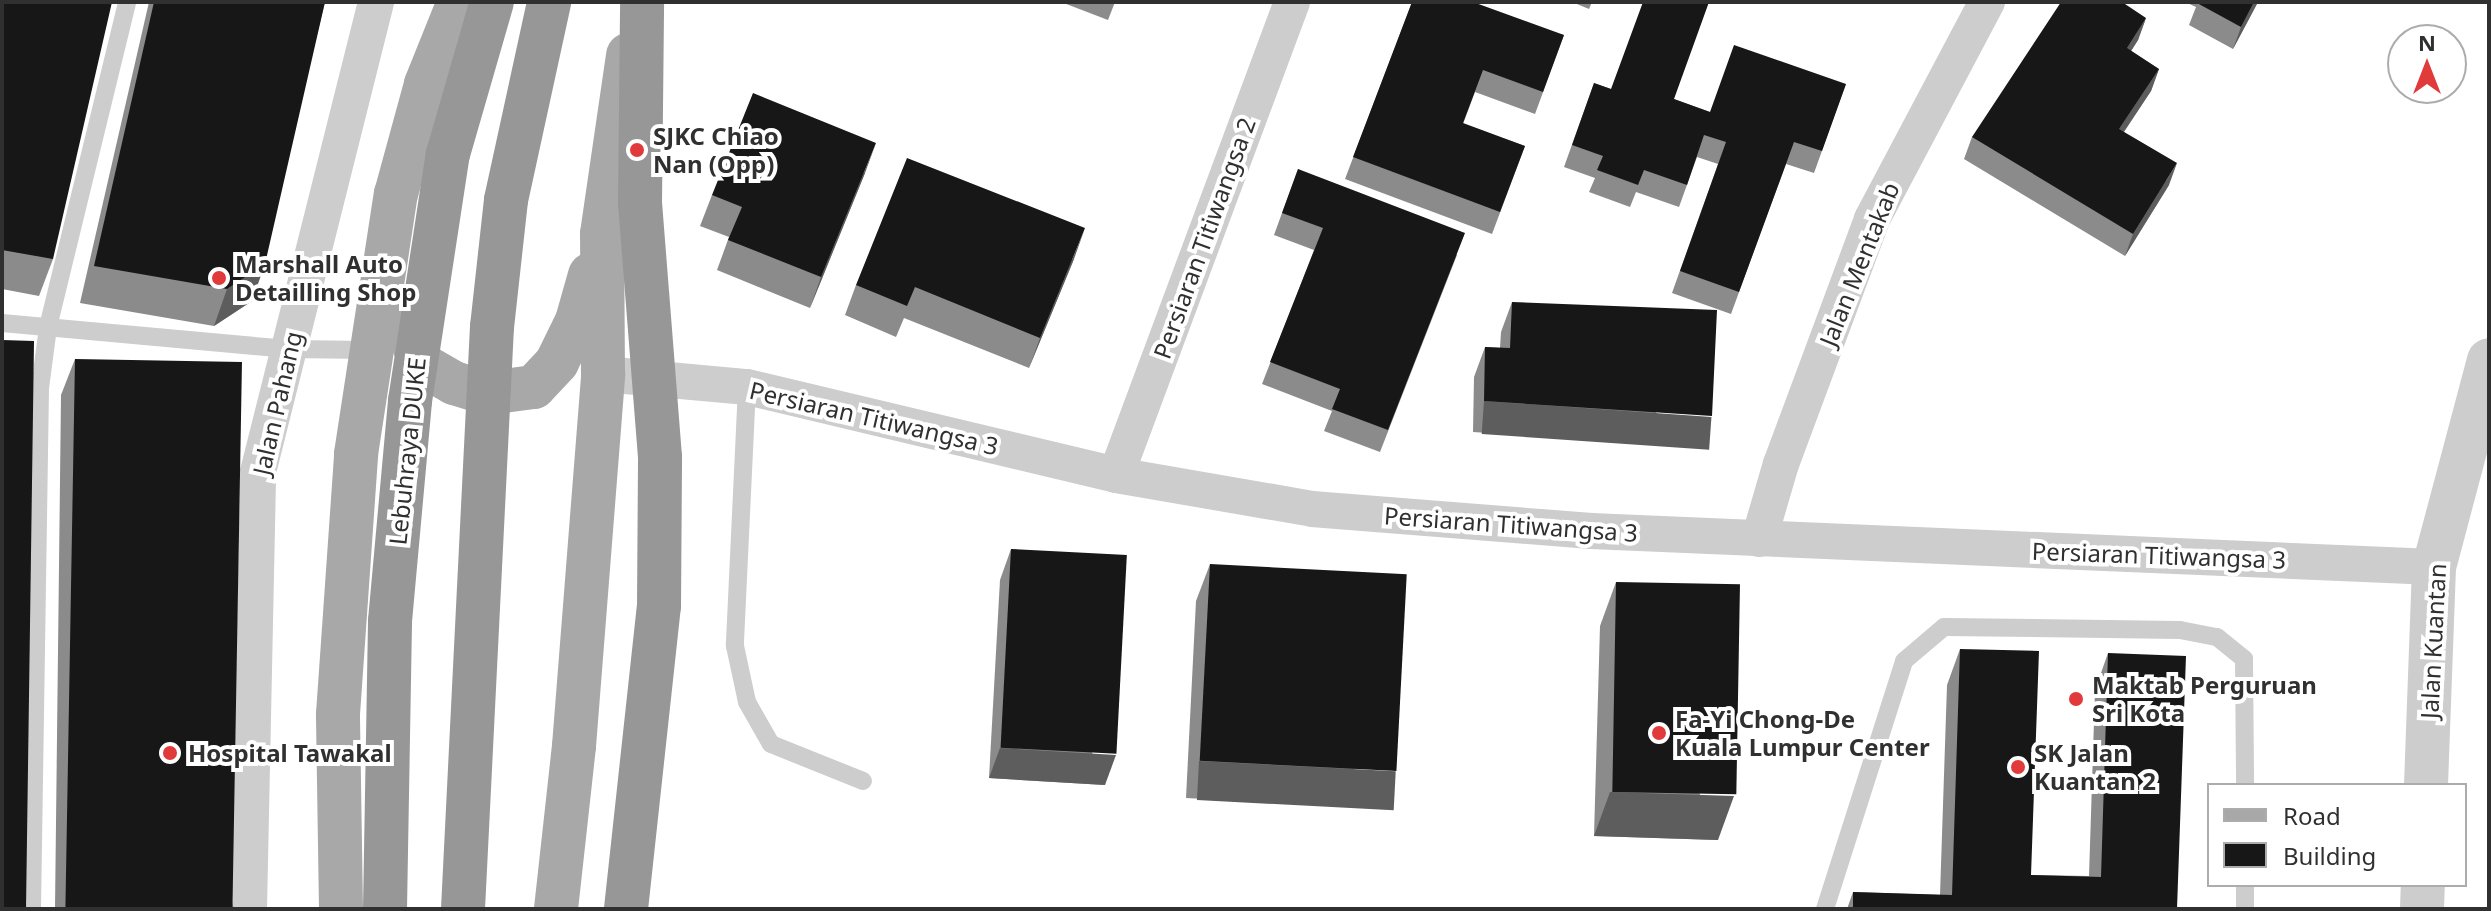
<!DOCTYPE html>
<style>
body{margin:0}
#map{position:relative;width:2491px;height:911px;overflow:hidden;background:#fff;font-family:"Noto Sans",sans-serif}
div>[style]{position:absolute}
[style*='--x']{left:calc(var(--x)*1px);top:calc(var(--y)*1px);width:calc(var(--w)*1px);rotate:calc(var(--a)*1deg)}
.service>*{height:18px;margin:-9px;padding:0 9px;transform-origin:9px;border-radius:9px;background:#cdcdcd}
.minor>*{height:36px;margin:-18px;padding:0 18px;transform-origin:18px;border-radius:18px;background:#cdcdcd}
.tertiary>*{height:44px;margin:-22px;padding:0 22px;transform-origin:22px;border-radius:22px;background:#cdcdcd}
.primary>*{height:44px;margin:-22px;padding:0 22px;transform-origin:22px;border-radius:22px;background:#a8a8a8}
.motorway>*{height:44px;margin:-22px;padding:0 22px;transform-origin:22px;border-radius:22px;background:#979797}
.wall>*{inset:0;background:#8b8b8b}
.shaded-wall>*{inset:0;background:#5d5d5d;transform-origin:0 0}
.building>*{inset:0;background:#171717;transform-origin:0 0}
.dots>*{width:22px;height:22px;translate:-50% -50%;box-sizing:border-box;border:4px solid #fff;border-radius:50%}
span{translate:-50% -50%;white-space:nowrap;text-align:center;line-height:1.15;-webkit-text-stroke:8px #fff;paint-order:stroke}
.poi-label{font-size:24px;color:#303030;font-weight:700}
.left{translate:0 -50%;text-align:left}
.street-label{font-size:24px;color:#303030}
.frame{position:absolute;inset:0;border:4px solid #303030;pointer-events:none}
.legend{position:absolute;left:2207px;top:783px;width:260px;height:104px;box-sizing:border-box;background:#fff;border:2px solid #acacac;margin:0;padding:10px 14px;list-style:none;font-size:24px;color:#303030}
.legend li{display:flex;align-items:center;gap:16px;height:40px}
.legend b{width:40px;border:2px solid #acacac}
.north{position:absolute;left:2387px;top:24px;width:80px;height:80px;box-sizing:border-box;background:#fff;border:2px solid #acacac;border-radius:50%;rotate:0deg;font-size:22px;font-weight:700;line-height:32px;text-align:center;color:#303030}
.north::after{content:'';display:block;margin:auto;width:28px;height:36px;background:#e03a3a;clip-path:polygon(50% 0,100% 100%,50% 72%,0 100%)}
</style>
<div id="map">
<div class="service">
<i style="--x:2;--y:323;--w:287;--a:5.2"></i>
<i style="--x:288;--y:349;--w:81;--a:0.7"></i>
<i style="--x:747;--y:387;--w:259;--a:92.7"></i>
<i style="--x:735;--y:646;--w:57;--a:77.9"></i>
<i style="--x:747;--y:702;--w:48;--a:60.3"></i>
<i style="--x:771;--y:744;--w:99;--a:21.9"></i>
<i style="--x:2245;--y:885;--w:24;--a:90"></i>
<i style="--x:32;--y:909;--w:521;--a:-89.12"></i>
<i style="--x:40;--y:388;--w:62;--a:-82.5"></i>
<i style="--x:48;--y:327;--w:334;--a:-76.3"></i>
<i style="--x:1825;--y:909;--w:260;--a:-72.3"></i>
<i style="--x:1904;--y:661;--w:52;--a:-40.4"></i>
<i style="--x:1944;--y:627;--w:236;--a:0.7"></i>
<i style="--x:2180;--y:630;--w:38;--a:11"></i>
<i style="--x:2217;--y:637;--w:35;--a:39"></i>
<i style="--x:2244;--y:659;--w:126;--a:89.5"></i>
</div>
<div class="minor">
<i style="--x:603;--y:374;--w:145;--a:5.2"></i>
<i style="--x:747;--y:387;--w:379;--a:13.4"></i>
<i style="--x:1116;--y:475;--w:199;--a:9.8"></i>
<i style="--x:1312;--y:509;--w:280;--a:4.5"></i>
<i style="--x:1591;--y:531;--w:844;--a:2.45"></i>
<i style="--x:1116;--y:475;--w:505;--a:-69.59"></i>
<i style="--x:1759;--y:539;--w:78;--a:-73.7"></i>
<i style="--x:1781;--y:464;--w:261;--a:-69.6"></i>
<i style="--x:1872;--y:219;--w:246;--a:-62.1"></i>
<i style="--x:249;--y:909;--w:437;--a:-88.8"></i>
<i style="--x:258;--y:472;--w:485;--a:-75.9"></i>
</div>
<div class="tertiary">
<i style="--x:2426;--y:785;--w:218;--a:-87.9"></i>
<i style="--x:2434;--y:567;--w:214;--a:-75.1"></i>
<i style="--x:2422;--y:909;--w:24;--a:-88"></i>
</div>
<div class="primary">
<i style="--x:406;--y:324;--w:43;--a:69.4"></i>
<i style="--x:421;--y:364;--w:38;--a:30"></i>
<i style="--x:454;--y:383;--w:34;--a:17"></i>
<i style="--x:487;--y:393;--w:47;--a:-7.3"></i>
<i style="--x:534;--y:387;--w:34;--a:-47"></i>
<i style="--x:557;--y:362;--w:46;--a:-64"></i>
<i style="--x:577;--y:321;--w:48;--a:-74.2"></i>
<i style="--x:341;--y:909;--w:195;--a:-90.9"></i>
<i style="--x:338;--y:714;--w:261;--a:-86"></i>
<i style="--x:356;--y:454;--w:263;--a:-81.3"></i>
<i style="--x:396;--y:194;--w:114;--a:-74.7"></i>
<i style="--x:426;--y:84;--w:88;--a:-68.1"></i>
<i style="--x:556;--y:909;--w:164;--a:-83.7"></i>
<i style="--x:574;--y:746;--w:373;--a:-85.5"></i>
<i style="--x:603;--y:374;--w:140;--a:-90.4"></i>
<i style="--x:602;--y:234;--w:181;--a:-81.7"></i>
</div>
<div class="motorway">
<i style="--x:385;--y:909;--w:288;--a:-89"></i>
<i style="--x:390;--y:621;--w:221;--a:-84.8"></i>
<i style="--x:410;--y:401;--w:250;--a:-81.3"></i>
<i style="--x:448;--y:154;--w:158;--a:-73.9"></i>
<i style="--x:463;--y:909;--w:583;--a:-87.15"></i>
<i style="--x:492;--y:327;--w:128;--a:-83.7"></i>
<i style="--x:506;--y:200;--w:203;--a:-77.7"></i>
<i style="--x:626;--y:909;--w:305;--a:-83.8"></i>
<i style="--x:659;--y:606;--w:149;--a:-89.6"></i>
<i style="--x:660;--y:457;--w:255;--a:-94.5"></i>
<i style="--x:640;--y:203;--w:201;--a:-89.4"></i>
</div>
<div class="wall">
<i style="clip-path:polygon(2px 2px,53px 259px,39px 296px,2px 289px)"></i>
<i style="clip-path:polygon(149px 2px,325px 2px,252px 301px,214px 326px,80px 303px)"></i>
<i style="clip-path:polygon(1061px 2px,1115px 2px,1108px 20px)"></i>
<i style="clip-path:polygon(1412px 2px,1564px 35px,1535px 114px,1475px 92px,1463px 124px,1525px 146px,1492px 234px,1345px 179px)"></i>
<i style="clip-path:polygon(1572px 2px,1592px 2px,1589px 9px)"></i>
<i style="clip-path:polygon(2185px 2px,2258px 2px,2233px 49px,2189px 25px,2196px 7px)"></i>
<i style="clip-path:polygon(2146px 18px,2138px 40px,2131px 51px,2159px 69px,2151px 91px,2124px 132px,2169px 185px,2125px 256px,1964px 159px,1972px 137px)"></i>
<i style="clip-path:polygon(1594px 83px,1611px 89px,1674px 99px,1710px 112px,1846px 84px,1814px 173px,1786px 164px,1731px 314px,1672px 293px,1718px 164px,1697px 157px,1679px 207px,1636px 192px,1630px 207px,1589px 192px,1595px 178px,1564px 167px)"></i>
<i style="clip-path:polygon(1298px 169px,1457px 255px,1380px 452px,1324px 431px,1332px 411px,1262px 384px,1314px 250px,1274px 235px)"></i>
<i style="clip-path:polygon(865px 173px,810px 308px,717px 270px,729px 237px,700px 226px,712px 195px)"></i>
<i style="clip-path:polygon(1074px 259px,1029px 368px,904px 318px,896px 337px,845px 315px,856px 285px)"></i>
<i style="clip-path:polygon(1512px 302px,1701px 447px,1473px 432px,1474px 377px,1485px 347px,1500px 348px,1501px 332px)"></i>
<i style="clip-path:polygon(75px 359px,234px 909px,55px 909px,61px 395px)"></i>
<i style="clip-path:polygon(1011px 549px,1105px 785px,989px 778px,1000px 580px)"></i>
<i style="clip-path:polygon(1210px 564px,1383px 809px,1186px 798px,1196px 601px)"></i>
<i style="clip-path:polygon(1616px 582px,1718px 840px,1594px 836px,1600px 626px)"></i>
<i style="clip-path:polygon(1960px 649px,2031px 875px,2089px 876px,2095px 690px,2108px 653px,2177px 909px,1847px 909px,1853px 892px,1940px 895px,1947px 685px)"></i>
</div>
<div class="shaded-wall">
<i style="clip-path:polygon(2254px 2px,2258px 2px,2233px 49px,2241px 27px)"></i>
<i style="clip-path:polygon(2146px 18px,2138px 40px,2119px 70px,2127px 48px)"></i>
<i style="clip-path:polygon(2159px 69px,2151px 91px,2111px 151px,2119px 129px)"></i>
<i style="clip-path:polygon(876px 143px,865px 173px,810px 308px,821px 277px)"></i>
<i style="clip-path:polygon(2177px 163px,2169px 185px,2125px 256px,2133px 234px)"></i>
<i style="clip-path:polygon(1085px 228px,1074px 259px,1029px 368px,1040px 338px)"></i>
<i style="clip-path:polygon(265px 264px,252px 301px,214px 326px,227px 289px)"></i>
<i style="left:1484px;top:401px;width:228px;height:33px;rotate:4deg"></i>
<i style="clip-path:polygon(1000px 748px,1116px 755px,1105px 785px,989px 778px)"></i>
<i style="left:1199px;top:761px;width:197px;height:39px;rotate:3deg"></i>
<i style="clip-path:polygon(1610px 792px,1734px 796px,1718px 840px,1594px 836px)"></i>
</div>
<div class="building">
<i style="clip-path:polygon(2px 2px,112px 2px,53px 259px,2px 250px)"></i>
<i style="clip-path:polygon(154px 2px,325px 2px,265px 264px,227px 289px,94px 266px)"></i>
<i style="clip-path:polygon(1412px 2px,1473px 2px,1564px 35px,1543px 92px,1483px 70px,1463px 123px,1525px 146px,1500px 212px,1353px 157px)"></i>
<i style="clip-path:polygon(1643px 2px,1709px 2px,1674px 99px,1710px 112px,1734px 45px,1846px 84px,1822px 151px,1794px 142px,1739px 292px,1680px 271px,1726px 142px,1704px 135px,1687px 185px,1644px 170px,1638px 185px,1597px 170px,1603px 156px,1572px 145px,1594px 83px,1611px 89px)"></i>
<i style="clip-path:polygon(2061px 2px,2122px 2px,2146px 18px,2127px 48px,2159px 69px,2119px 129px,2177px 163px,2133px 234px,1972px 137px)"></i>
<i style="clip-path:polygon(2198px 2px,2254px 2px,2241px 27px,2197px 3px)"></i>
<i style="clip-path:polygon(753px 93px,876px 143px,821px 277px,728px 240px,742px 207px,712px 195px)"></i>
<i style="clip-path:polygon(907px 158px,1085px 228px,1040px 338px,915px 287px,907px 306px,856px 285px)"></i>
<i style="clip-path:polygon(1298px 169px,1465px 233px,1388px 430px,1332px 409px,1340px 389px,1270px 362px,1323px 228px,1282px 213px)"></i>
<i style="clip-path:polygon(1512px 302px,1717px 310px,1712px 416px,1484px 401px,1485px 347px,1510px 348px)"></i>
<i style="clip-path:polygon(2px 340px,34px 341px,26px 909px,2px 909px)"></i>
<i style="left:75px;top:359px;width:167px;height:550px;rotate:1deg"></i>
<i style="left:1011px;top:549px;width:116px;height:199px;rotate:3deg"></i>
<i style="left:1210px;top:564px;width:197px;height:197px;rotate:3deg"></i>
<i style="left:1616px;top:582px;width:124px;height:210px;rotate:1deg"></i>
<i style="clip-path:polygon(1960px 649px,2039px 651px,2031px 875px,2101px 877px,2108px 653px,2186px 656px,2177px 909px,1853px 909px,1853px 892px,1952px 895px)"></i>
</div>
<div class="dots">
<i style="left:637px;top:150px;background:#e03a3a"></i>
<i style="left:219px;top:278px;background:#e03a3a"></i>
<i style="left:2076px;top:699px;background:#e03a3a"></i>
<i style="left:1659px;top:733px;background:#e03a3a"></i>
<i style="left:170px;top:753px;background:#e03a3a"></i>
<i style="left:2018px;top:767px;background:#e03a3a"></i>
</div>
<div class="poi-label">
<span class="left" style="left:653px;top:150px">SJKC Chiao<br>Nan (Opp)</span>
<span class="left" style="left:235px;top:278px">Marshall Auto<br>Detailling Shop</span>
<span class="left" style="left:2092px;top:699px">Maktab Perguruan<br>Sri Kota</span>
<span class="left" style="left:1675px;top:733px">Fa-Yi Chong-De<br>Kuala Lumpur Center</span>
<span class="left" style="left:188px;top:753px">Hospital Tawakal</span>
<span class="left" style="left:2034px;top:767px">SK Jalan<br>Kuantan 2</span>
</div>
<div class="street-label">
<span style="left:1204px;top:238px;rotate:-70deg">Persiaran Titiwangsa 2</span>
<span style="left:1859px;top:264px;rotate:-68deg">Jalan Mentakab</span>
<span style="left:277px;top:403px;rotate:-77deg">Jalan Pahang</span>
<span style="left:874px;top:418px;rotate:13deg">Persiaran Titiwangsa 3</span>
<span style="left:407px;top:451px;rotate:-84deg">Lebuhraya DUKE</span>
<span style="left:1511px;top:524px;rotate:4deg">Persiaran Titiwangsa 3</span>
<span style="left:2159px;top:555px;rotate:2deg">Persiaran Titiwangsa 3</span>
<span style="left:2433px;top:641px;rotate:-87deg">Jalan Kuantan</span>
</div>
<div class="frame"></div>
<ul class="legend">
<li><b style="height:10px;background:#a8a8a8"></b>Road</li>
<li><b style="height:22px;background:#171717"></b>Building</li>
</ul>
<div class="north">N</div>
</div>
